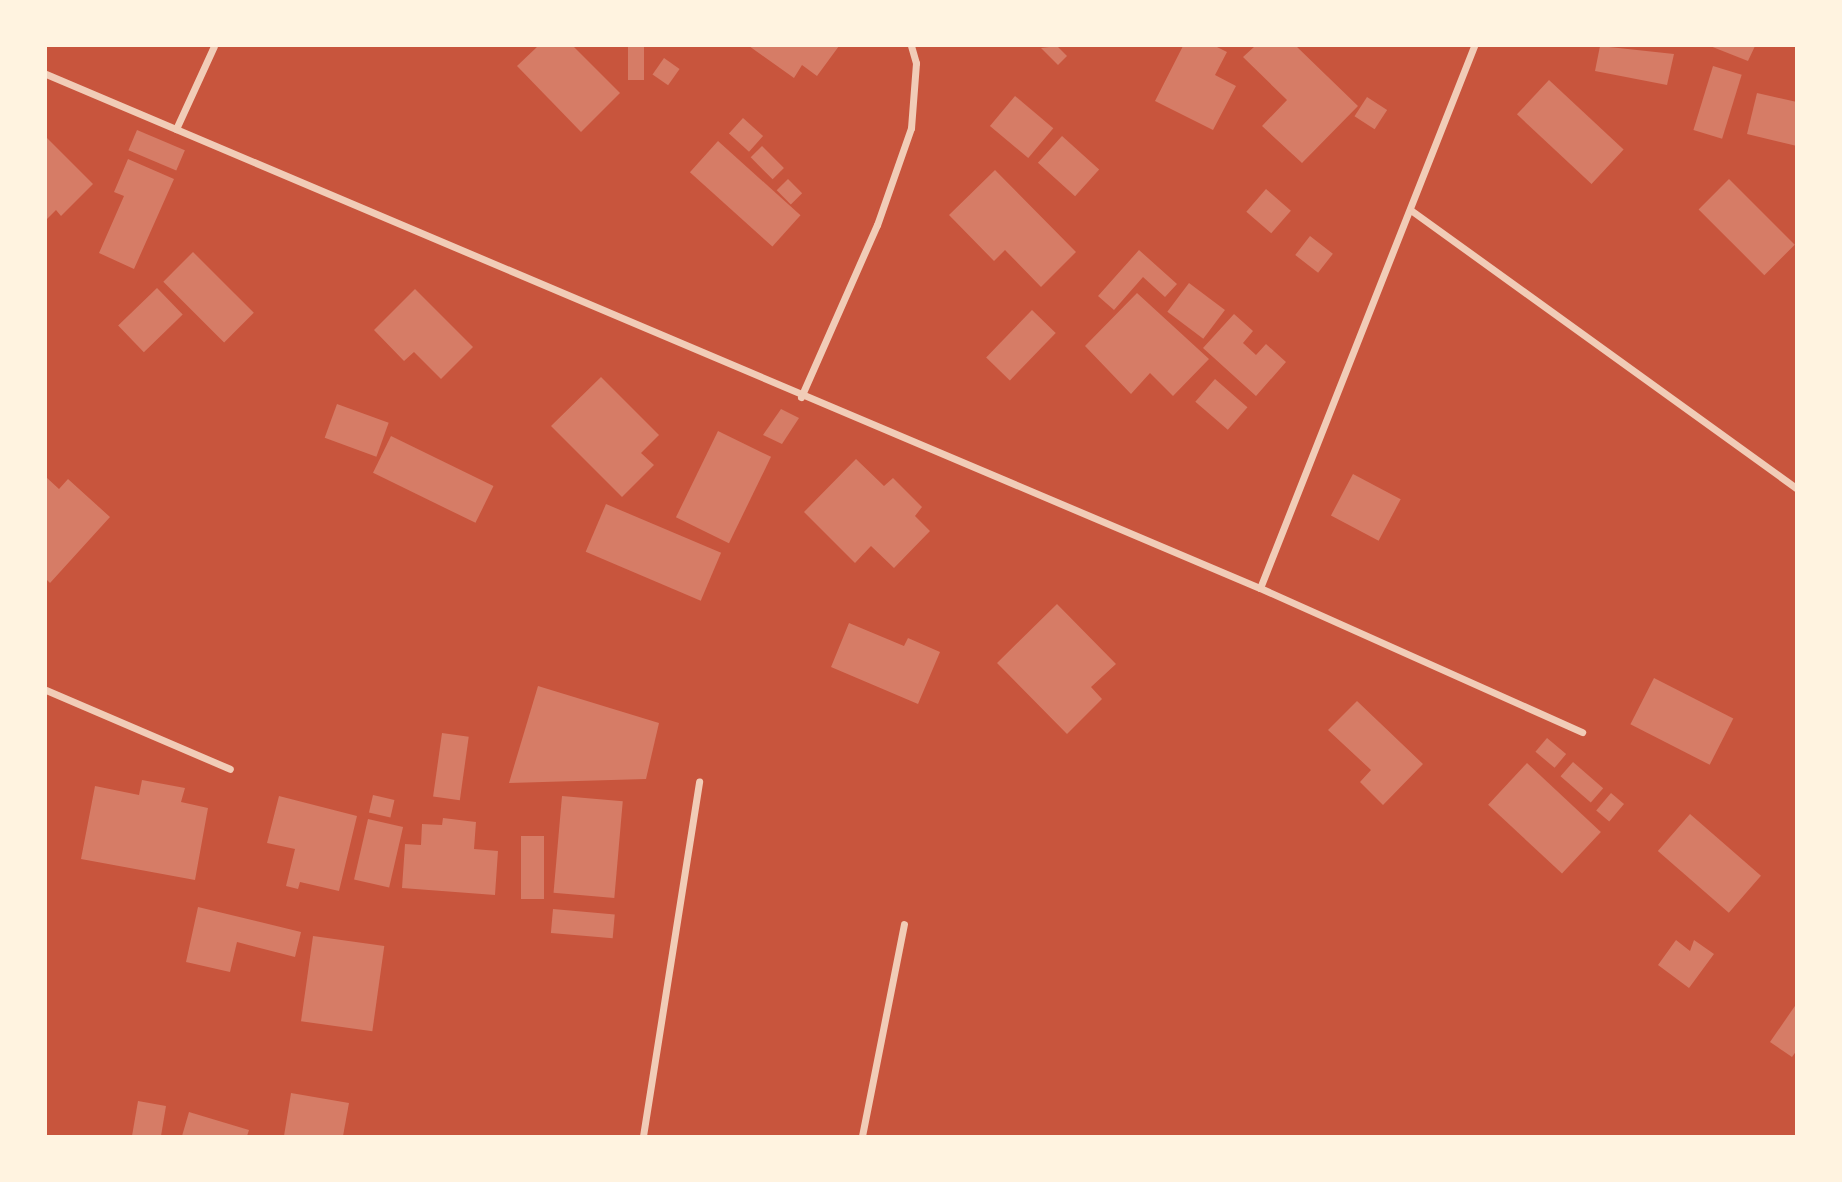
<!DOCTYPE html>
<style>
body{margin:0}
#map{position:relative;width:1842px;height:1182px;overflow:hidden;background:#c8553d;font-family:Karla,sans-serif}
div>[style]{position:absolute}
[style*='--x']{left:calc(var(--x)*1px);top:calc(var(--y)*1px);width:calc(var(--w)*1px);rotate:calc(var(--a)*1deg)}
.building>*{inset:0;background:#d67c66;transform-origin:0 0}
.minor>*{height:7px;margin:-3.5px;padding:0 3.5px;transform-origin:3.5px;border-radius:3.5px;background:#f1ccb7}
span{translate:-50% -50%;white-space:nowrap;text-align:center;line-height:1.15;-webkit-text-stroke:7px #fff3e0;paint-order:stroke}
.frame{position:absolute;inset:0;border:47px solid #fff3e0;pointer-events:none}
</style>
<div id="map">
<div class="building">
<i style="clip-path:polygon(538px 46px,573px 46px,620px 93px,581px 132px,517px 66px)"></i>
<i style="left:628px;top:46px;width:16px;height:34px"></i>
<i style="clip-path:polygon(749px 46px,839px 46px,817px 76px,802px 65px,794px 78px)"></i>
<i style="clip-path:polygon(1057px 46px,1067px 56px,1058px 65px,1041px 48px)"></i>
<i style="clip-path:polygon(1183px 46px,1215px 46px,1227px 52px,1215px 75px,1236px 86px,1213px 130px,1155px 101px)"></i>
<i style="clip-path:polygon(1255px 46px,1296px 46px,1358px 106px,1302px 163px,1262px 126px,1287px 100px,1243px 57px)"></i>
<i style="clip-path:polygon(1600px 46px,1674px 54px,1667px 85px,1595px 71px)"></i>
<i style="clip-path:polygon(1710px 46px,1755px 46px,1748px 61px)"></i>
<i style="left:664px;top:58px;width:19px;height:20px;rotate:35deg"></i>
<i style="left:1713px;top:66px;width:30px;height:67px;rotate:17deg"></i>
<i style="left:1549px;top:80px;width:102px;height:47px;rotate:43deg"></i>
<i style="clip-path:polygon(1757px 93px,1797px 102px,1797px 146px,1747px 134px)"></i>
<i style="left:1015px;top:96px;width:50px;height:39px;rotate:40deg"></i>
<i style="left:1367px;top:97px;width:24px;height:23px;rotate:33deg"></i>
<i style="left:743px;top:118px;width:27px;height:21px;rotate:42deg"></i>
<i style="left:137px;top:130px;width:52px;height:22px;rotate:23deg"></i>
<i style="left:1062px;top:136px;width:50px;height:36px;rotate:42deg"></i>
<i style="clip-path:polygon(46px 137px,93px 184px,61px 216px,56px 210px,46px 220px)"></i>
<i style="left:718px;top:141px;width:111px;height:42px;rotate:42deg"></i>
<i style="left:762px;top:146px;width:31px;height:16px;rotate:45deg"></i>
<i style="clip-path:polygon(128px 159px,174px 179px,134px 269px,99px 253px,124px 196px,114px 192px)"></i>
<i style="clip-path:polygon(995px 170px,1076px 252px,1041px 287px,1005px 250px,994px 261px,949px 215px)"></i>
<i style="left:788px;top:179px;width:20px;height:16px;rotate:45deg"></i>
<i style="left:1729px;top:179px;width:93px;height:43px;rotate:45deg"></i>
<i style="left:1266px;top:189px;width:33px;height:30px;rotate:41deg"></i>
<i style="left:1310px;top:236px;width:29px;height:24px;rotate:38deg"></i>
<i style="clip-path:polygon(1139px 250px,1177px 284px,1165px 297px,1143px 277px,1114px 310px,1098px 296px)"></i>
<i style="left:193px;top:252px;width:86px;height:42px;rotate:45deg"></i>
<i style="left:1189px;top:283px;width:45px;height:36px;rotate:37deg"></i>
<i style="left:157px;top:288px;width:37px;height:54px;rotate:46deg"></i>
<i style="clip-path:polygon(415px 289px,473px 347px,441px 379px,414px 352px,404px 361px,374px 330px)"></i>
<i style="clip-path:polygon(1137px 293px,1209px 359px,1173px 396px,1150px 373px,1131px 394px,1085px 346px)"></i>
<i style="left:1032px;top:310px;width:33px;height:66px;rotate:44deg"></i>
<i style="clip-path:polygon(1234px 314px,1253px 331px,1243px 343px,1256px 355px,1266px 344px,1286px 362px,1256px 396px,1203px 348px)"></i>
<i style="clip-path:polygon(601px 377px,659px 435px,641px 453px,654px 465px,622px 497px,551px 426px)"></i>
<i style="left:1215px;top:379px;width:43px;height:30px;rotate:41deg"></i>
<i style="left:337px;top:404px;width:55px;height:36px;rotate:20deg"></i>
<i style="clip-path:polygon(781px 409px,799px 418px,782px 444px,763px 435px)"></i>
<i style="left:718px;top:431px;width:59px;height:96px;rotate:26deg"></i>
<i style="left:391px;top:436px;width:114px;height:41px;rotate:26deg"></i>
<i style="clip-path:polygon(856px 459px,884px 486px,893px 478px,922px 507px,915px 516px,930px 531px,894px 568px,871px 546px,855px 563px,804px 512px)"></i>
<i style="left:1353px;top:474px;width:54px;height:47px;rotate:28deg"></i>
<i style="clip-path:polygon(46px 477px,59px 489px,68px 479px,110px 517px,50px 583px,46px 579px)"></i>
<i style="left:606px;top:504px;width:125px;height:52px;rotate:23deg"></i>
<i style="clip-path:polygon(1057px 604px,1116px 664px,1091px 687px,1102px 699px,1067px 734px,997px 663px)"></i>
<i style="clip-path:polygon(849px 623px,904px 646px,908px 638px,940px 652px,918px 704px,831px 667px)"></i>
<i style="left:1654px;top:678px;width:89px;height:52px;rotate:27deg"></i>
<i style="clip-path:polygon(538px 686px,659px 723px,646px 779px,509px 783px)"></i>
<i style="clip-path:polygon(1357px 701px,1423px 764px,1383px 805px,1360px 782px,1371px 770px,1328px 730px)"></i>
<i style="left:442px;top:733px;width:27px;height:64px;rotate:8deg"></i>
<i style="left:1547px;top:738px;width:25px;height:18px;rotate:40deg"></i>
<i style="left:1573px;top:762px;width:40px;height:19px;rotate:41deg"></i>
<i style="left:1527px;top:763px;width:101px;height:57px;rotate:43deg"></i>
<i style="clip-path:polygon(142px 780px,185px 788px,181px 802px,208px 808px,195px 880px,81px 859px,95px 786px,139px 795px)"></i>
<i style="left:1611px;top:793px;width:17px;height:23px;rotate:40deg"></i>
<i style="left:373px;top:795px;width:22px;height:18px;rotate:13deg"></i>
<i style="clip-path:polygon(279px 796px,357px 816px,339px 891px,300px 882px,298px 889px,286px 886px,295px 849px,267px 843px)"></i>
<i style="left:562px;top:796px;width:61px;height:97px;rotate:5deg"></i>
<i style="left:1690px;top:814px;width:94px;height:49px;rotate:41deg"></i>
<i style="clip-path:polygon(443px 818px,476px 822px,474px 849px,498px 851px,495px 895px,402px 888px,405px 844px,421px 845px,422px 824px,442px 825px)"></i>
<i style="left:368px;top:819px;width:36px;height:62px;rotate:13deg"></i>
<i style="left:521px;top:836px;width:23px;height:63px"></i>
<i style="clip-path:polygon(198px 907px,301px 932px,295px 957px,237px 942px,230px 972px,186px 962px)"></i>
<i style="left:553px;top:909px;width:62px;height:24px;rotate:5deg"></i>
<i style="left:313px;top:936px;width:72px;height:86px;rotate:8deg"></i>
<i style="clip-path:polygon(1676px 940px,1690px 951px,1694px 940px,1714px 954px,1689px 988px,1658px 965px)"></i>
<i style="clip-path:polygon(1797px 1003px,1797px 1050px,1792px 1057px,1770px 1042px)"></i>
<i style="clip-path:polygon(291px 1093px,349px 1103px,343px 1136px,284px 1136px)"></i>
<i style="clip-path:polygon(138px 1101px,166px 1106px,161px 1136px,132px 1136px)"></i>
<i style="clip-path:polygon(189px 1112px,249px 1130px,247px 1136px,182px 1136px)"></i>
</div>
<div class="minor">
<i style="--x:46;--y:74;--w:1318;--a:22.95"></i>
<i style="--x:1260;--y:588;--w:353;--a:24.1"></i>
<i style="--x:176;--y:129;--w:91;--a:-65.4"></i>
<i style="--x:1412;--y:211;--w:475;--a:35.8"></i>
<i style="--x:801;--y:397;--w:188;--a:-66.2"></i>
<i style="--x:877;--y:225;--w:103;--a:-70.7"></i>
<i style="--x:911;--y:128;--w:65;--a:-85.6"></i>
<i style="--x:916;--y:63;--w:18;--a:-106"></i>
<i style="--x:1260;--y:588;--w:583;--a:-68.45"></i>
<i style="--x:46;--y:690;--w:200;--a:23.2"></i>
<i style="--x:643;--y:1136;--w:359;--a:-81"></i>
<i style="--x:862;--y:1136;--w:216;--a:-78.8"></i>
</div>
<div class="frame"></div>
</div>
